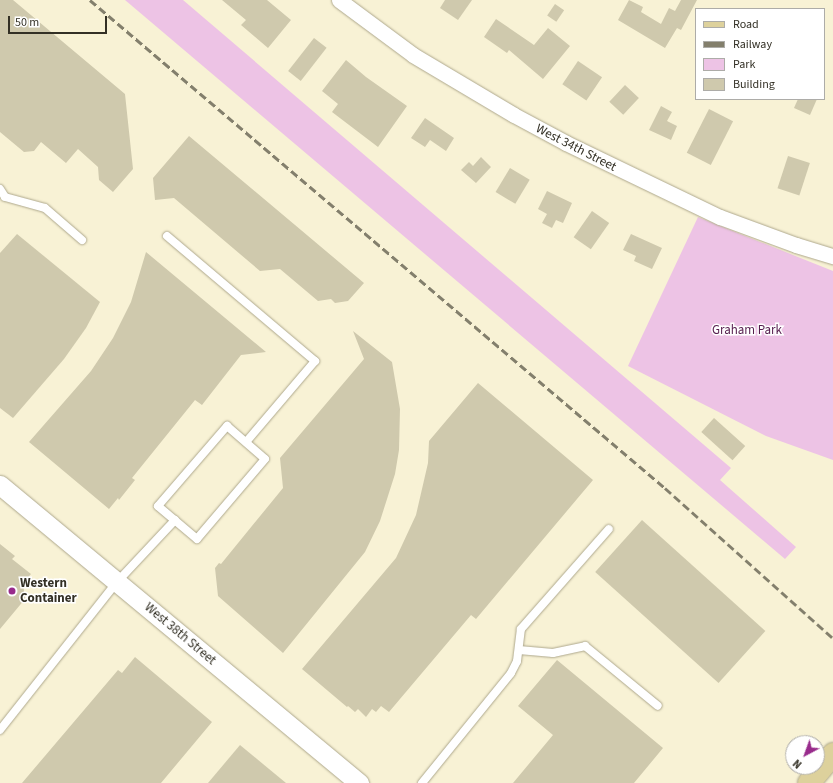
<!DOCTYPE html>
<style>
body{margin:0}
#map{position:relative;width:833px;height:783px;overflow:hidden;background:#f8f2d5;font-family:"Source Sans 3",sans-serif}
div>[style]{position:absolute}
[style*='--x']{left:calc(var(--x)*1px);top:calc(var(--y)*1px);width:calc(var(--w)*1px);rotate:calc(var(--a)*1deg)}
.green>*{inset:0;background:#edc3e5}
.building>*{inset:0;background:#cfc9ad;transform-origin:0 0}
.roads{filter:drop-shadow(0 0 1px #aea88d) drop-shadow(0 0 1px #aea88d)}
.service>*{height:8px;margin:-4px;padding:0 4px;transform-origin:4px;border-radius:4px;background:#fff}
.minor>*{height:15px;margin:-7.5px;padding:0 7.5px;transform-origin:7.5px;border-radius:7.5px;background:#fff}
.tertiary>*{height:19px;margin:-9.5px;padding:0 9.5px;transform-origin:9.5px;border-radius:9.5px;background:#fff}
.primary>*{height:22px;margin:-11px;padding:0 11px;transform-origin:11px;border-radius:11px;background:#ddd19c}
.rail>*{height:3px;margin-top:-1.5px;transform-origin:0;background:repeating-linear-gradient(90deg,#837f6c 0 8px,transparent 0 12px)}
.dots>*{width:11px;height:11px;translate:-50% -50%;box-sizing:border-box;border:2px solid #fff;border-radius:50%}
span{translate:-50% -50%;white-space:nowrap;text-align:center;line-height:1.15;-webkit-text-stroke:3px #fff;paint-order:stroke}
.street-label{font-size:13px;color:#333025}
.park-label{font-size:13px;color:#551d4e}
.poi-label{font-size:13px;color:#333025;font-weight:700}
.left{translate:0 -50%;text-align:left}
.legend{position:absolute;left:695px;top:8px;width:130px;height:92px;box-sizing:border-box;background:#fff;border:1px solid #adaca8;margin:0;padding:5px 7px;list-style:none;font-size:12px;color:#333025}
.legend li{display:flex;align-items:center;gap:8px;height:20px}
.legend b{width:20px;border:1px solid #adaca8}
.north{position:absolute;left:785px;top:735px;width:40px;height:40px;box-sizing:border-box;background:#fff;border:1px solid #adaca8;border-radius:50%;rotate:221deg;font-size:11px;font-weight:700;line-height:16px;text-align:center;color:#333025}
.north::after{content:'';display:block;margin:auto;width:14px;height:18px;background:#982b8c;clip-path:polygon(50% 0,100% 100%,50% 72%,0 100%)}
.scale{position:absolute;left:8px;top:16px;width:99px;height:18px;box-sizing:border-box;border:2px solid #333025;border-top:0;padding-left:5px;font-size:12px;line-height:14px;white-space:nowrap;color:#333025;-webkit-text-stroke:3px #fff;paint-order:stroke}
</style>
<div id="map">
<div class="green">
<i style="clip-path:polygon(125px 0,183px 0,731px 468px,720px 480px,796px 547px,785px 559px)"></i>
<i style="clip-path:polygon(698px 217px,833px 271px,833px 460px,766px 436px,628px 366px)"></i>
</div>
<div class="building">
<i style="clip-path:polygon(0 0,13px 0,125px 94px,133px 169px,113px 192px,99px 180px,98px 167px,78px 149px,66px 163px,41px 142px,34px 151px,24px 152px,0 132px)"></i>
<i style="clip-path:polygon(222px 0,267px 0,291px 20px,268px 48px,241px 25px,246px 20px)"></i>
<i style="clip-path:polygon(445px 0,472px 0,458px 20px,440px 8px)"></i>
<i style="clip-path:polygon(629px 0,643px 7px,641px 12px,661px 24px,669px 8px,675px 11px,681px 0,697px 0,681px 30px,677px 28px,665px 48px,618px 20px)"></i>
<i style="left:555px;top:4px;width:11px;height:14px;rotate:34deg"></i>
<i style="clip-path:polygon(496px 19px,534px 45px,548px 28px,570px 46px,543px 79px,509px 50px,507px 53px,484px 37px)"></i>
<i style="left:314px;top:38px;width:16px;height:42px;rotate:38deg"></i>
<i style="clip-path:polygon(346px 60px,366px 77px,407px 106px,378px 147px,332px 112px,338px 104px,322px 91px)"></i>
<i style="left:578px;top:61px;width:29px;height:28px;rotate:34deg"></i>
<i style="left:625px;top:85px;width:19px;height:23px;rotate:43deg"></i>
<i style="clip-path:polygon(798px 99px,817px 99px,810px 115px,794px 108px)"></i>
<i style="clip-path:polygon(661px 106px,672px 112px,667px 121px,677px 126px,671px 140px,649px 130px)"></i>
<i style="left:709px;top:109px;width:27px;height:49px;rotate:27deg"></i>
<i style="clip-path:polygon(425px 118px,454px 138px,446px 151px,430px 140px,425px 147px,411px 138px)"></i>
<i style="clip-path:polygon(189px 136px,364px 283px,348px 301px,335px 303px,331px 299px,318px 301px,280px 269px,260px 271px,174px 198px,155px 200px,153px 178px)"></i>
<i style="left:788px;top:156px;width:23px;height:34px;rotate:18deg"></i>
<i style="clip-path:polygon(481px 157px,491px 167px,476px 183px,461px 170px,469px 162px,473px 166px)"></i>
<i style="left:510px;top:168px;width:23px;height:28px;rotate:31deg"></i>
<i style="clip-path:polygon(547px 191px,572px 203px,563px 223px,556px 220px,552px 228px,542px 223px,547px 214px,538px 209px)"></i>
<i style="left:592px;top:211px;width:21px;height:32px;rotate:35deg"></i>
<i style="clip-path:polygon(17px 234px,100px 302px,86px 328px,64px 359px,13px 418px,0 408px,0 253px)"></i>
<i style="clip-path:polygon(631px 234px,662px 248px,652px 269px,634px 261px,636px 256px,623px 250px)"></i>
<i style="clip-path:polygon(146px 252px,266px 352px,241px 355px,202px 405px,195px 400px,132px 478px,135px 480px,119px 500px,118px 498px,109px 509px,29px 442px,91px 371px,113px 338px,131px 302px)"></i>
<i style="clip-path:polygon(353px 331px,392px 362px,400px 409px,399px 450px,395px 474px,380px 521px,365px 552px,283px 653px,218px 596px,215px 568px,219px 563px,221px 564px,283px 488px,280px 458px,364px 359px)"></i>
<i style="clip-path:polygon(478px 383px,593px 480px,476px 619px,471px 615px,389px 712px,381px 706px,376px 712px,372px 709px,366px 717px,358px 709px,355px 712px,348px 706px,347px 707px,302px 669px,396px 558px,416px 515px,428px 463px,429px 441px)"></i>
<i style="left:714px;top:418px;width:42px;height:19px;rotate:42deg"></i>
<i style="left:642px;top:520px;width:166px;height:70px;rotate:42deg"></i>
<i style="clip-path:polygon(0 544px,15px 556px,12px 559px,31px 574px,23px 583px,25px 599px,0 629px)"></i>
<i style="clip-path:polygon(135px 657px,212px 722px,161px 783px,22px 783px,118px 670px,122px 673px)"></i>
<i style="clip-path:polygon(557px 660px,663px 748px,634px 783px,513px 783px,553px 735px,518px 706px)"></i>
<i style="clip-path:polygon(240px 745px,286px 783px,208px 783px)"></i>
</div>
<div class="roads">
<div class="service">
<i style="--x:0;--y:189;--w:9;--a:58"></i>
<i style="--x:5;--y:197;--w:41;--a:15.4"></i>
<i style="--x:45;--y:208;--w:49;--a:40.9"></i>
<i style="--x:167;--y:236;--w:194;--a:40.2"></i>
<i style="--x:315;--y:361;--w:106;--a:130.4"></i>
<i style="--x:227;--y:426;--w:50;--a:41"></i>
<i style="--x:265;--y:459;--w:105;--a:130.4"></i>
<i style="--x:197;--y:539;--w:51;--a:-139.8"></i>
<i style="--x:158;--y:506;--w:106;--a:-49.2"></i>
<i style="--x:519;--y:650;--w:34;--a:5"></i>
<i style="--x:553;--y:653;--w:33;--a:-12"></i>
<i style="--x:585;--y:646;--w:94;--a:39.4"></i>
<i style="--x:0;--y:730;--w:189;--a:-51.7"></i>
<i style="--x:117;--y:582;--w:85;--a:-46.9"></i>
<i style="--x:422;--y:783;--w:141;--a:-51"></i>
<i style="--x:511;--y:673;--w:13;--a:-63"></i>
<i style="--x:517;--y:661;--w:32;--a:-83"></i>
<i style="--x:521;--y:629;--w:133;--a:-48.7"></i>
</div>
<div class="minor">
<i style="--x:339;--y:0;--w:92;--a:36.6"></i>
<i style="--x:413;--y:55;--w:117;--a:30.7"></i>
<i style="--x:514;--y:115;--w:59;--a:28.3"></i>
<i style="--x:566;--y:143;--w:171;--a:25.7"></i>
<i style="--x:720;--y:217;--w:81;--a:20.2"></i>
<i style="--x:796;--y:245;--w:39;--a:17"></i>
</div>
<div class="tertiary">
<i style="--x:0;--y:485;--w:467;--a:39.7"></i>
</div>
<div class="primary">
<i style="--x:809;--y:783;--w:38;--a:-50"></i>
</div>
</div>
<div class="rail">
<i style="--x:90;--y:0;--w:754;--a:40.32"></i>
<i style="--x:665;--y:488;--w:225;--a:41.8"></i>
</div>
<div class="dots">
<i style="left:12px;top:591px;background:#982b8c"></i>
</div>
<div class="street-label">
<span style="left:576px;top:148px;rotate:27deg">West 34th Street</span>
<span style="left:180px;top:634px;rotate:40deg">West 38th Street</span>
</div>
<div class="park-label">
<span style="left:747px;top:330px">Graham Park</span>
</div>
<div class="poi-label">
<span class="left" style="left:20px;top:591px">Western<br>Container</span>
</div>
<ul class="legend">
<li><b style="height:5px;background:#ddd19c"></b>Road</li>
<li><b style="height:5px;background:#837f6c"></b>Railway</li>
<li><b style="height:11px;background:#edc3e5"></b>Park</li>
<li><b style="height:11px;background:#cfc9ad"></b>Building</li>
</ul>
<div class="north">N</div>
<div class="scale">50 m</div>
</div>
